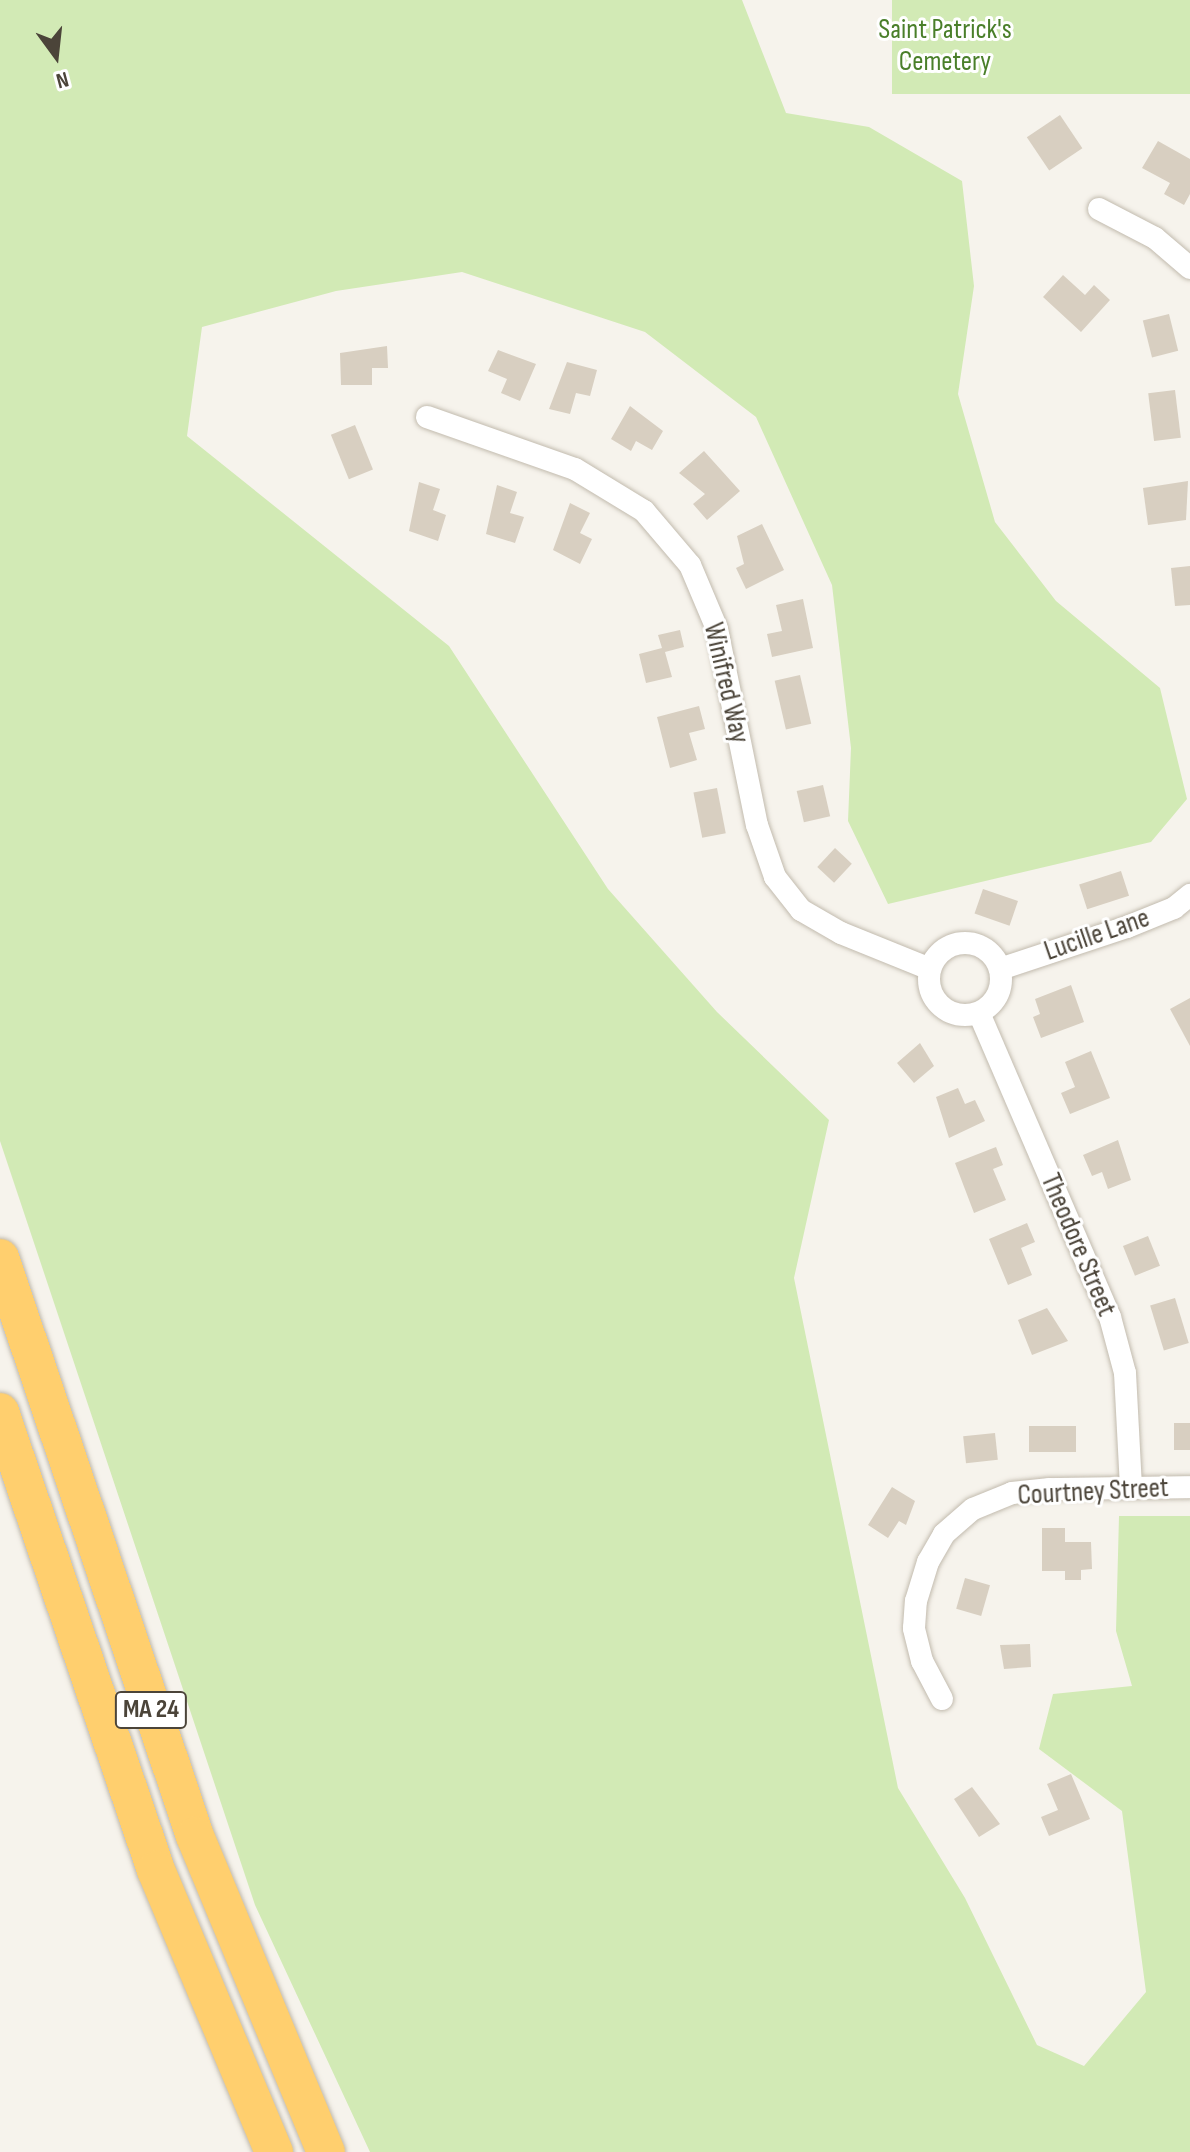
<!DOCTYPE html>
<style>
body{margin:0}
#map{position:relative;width:1190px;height:2152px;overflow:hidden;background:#f6f3ec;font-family:"Sofia Sans Condensed",sans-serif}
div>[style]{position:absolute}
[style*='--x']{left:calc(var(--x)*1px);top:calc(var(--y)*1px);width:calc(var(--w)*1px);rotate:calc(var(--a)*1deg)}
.green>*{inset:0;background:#d2eab5;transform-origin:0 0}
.building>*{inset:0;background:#d8cfc1;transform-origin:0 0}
.roads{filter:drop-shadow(0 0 2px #c2bbae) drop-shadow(0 0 2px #c2bbae)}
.street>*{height:22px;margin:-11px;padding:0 11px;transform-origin:11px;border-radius:11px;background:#fff}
.street>.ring{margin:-11px;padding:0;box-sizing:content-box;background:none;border:22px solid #fff;border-radius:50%}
.highway>*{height:38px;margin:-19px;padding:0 19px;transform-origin:19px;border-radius:19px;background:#ffcf6e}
span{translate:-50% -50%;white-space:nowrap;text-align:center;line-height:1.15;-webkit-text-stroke:6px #fff;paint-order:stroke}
.shield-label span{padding:2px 6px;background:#fff;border:2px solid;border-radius:6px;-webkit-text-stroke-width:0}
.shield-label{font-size:26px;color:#4b4439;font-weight:700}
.park-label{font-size:28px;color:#4a7f2a}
.street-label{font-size:28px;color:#4b4439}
.north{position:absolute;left:16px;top:16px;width:80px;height:80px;-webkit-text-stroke:6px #fff;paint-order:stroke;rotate:165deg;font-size:22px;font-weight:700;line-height:32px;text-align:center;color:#4b4439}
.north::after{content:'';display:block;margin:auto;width:28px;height:36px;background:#4b4439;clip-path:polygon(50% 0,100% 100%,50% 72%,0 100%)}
</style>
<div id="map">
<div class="green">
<i style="clip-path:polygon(0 0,742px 0,786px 113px,869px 127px,962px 181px,974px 286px,958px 394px,995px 522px,1056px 601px,1160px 688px,1187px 799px,1151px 842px,888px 904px,848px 821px,851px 748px,832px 585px,756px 417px,645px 332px,462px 272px,336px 291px,202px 327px,187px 436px,449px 646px,608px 889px,717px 1012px,829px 1120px,794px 1278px,898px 1788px,965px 1898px,1037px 2045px,1084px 2066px,1146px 1992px,1122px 1811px,1039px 1749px,1053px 1694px,1132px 1686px,1116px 1631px,1119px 1516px,1190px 1516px,1190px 2152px,370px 2152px,255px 1905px,0 1141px)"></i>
<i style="left:892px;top:0;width:298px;height:94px"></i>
</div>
<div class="building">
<i style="left:1060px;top:115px;width:40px;height:40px;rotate:56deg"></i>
<i style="clip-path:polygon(1158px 141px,1190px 159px,1190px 194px,1184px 205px,1164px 194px,1170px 183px,1142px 168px)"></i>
<i style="clip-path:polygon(1063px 275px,1085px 295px,1094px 285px,1110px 300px,1081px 332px,1043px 297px)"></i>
<i style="left:1169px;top:314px;width:38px;height:27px;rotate:76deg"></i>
<i style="clip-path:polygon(387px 346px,388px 368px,372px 368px,372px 385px,341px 385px,340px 353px)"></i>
<i style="clip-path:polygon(498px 350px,536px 364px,520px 401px,501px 393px,507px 379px,488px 371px)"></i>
<i style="clip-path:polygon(567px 362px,597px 370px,590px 396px,576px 393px,570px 414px,549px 409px)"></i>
<i style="left:1175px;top:390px;width:48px;height:27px;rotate:83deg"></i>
<i style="clip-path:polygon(630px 406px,663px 431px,652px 450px,636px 441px,631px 451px,611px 439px)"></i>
<i style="left:355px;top:425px;width:48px;height:26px;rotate:68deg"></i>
<i style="clip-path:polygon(704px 451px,740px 491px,707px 520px,693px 504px,705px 494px,679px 473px)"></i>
<i style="clip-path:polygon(1188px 481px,1186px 520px,1148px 525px,1143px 488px)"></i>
<i style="clip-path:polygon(419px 482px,440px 489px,433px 510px,446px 515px,438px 541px,409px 531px)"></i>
<i style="clip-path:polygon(497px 485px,517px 492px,510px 513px,524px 517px,515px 543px,486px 534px)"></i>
<i style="clip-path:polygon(570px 503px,590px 513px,580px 533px,592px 539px,580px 564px,553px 550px)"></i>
<i style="clip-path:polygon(762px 524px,784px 570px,746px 589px,736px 568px,744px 564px,737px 536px)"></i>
<i style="clip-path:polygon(1190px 566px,1190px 605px,1175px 606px,1171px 568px)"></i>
<i style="clip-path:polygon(803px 599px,813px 648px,772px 657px,767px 634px,782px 631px,776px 605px)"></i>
<i style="clip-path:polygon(680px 630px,684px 647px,665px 652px,672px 677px,646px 683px,639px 654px,662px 648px,658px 635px)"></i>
<i style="left:800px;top:675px;width:50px;height:26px;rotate:77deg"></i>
<i style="clip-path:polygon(699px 706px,705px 729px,689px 733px,697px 760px,670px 768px,657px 717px)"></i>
<i style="left:823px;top:785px;width:32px;height:27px;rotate:77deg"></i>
<i style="left:717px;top:788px;width:46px;height:24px;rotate:79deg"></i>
<i style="left:835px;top:848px;width:23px;height:26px;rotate:43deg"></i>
<i style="left:1121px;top:871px;width:26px;height:44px;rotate:72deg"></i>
<i style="left:983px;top:889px;width:37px;height:26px;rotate:19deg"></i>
<i style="clip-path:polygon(1071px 985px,1084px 1022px,1041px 1038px,1033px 1017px,1040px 1014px,1035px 999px)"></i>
<i style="clip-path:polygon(1190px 998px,1190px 1046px,1170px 1009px)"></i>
<i style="clip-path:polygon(920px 1043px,934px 1066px,914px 1083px,897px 1063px)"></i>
<i style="clip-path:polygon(1091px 1051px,1110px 1098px,1070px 1114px,1061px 1093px,1075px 1087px,1065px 1062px)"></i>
<i style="clip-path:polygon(958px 1088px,965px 1104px,975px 1100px,985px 1121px,949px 1138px,936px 1097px)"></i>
<i style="clip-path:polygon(1118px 1140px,1131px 1180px,1108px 1189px,1102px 1172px,1092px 1176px,1083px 1155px)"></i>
<i style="clip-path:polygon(996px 1147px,1003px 1165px,993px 1169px,1006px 1200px,974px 1213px,955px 1163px)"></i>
<i style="clip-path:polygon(1027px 1223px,1035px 1242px,1021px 1248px,1032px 1275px,1008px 1285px,989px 1239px)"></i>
<i style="left:1148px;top:1236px;width:32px;height:27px;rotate:68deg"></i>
<i style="left:1175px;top:1298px;width:47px;height:26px;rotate:73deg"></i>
<i style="clip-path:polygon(1047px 1308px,1068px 1341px,1032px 1355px,1018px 1320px)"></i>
<i style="left:1190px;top:1423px;width:27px;height:16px;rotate:90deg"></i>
<i style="left:1076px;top:1426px;width:26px;height:47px;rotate:90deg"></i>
<i style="left:995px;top:1433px;width:27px;height:32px;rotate:84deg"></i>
<i style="clip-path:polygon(892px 1487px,915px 1501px,906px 1525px,899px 1521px,888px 1538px,868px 1525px)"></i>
<i style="clip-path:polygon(1042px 1528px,1065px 1528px,1065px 1542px,1091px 1542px,1092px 1569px,1081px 1570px,1081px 1580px,1065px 1580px,1065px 1571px,1042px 1571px)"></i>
<i style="left:965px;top:1578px;width:26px;height:32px;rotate:16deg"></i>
<i style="clip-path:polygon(1030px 1644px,1031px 1667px,1004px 1669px,1000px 1645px)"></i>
<i style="clip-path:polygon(1071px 1774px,1090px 1819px,1049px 1836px,1041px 1817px,1058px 1810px,1047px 1784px)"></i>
<i style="clip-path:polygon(972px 1787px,1000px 1824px,979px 1837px,954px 1799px)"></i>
</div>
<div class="roads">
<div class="street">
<i style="--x:1099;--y:209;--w:63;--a:27.4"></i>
<i style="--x:1155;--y:238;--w:46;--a:40.6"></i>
<i style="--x:427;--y:417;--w:157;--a:19.4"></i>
<i style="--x:575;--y:469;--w:81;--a:31.3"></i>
<i style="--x:644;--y:511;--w:71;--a:49.6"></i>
<i style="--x:690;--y:565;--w:69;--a:67.1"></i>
<i style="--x:717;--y:629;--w:200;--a:78.5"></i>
<i style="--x:757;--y:825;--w:55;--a:70.9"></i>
<i style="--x:775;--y:877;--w:42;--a:51.8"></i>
<i style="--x:801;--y:910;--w:46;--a:29.9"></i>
<i style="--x:841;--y:933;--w:96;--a:22"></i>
<i class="ring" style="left:929px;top:943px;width:50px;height:50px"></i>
<i style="--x:1000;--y:969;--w:134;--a:-18.3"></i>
<i style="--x:1127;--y:927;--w:51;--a:-22"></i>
<i style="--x:1174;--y:908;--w:21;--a:-39"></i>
<i style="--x:979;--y:1013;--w:331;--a:66.7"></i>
<i style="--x:1110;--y:1317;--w:58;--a:75"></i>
<i style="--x:1125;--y:1373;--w:115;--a:87"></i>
<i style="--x:942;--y:1699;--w:43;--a:-117.8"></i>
<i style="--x:922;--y:1661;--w:34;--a:-104"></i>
<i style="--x:914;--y:1628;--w:27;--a:-86"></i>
<i style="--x:916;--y:1601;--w:41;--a:-72.9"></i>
<i style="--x:928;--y:1562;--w:32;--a:-60"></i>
<i style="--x:944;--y:1534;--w:38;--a:-41"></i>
<i style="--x:973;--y:1509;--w:42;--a:-22.3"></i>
<i style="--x:1012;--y:1493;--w:38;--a:-6"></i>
<i style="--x:1050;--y:1489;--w:140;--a:-0.8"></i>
</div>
<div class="highway">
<i style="--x:0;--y:1258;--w:610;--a:71.36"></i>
<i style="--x:195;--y:1836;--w:342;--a:67.5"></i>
<i style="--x:0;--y:1412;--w:484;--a:71.2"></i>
<i style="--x:156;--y:1870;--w:306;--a:67.3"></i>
</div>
</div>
<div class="shield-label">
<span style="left:151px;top:1710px">MA 24</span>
</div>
<div class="park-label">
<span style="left:945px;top:46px">Saint Patrick's<br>Cemetery</span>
</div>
<div class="street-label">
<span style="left:726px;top:683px;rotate:77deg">Winifred Way</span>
<span style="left:1097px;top:935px;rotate:-19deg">Lucille Lane</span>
<span style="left:1078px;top:1245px;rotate:67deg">Theodore Street</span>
<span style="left:1093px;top:1492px;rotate:-3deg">Courtney Street</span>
</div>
<div class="north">N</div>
</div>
